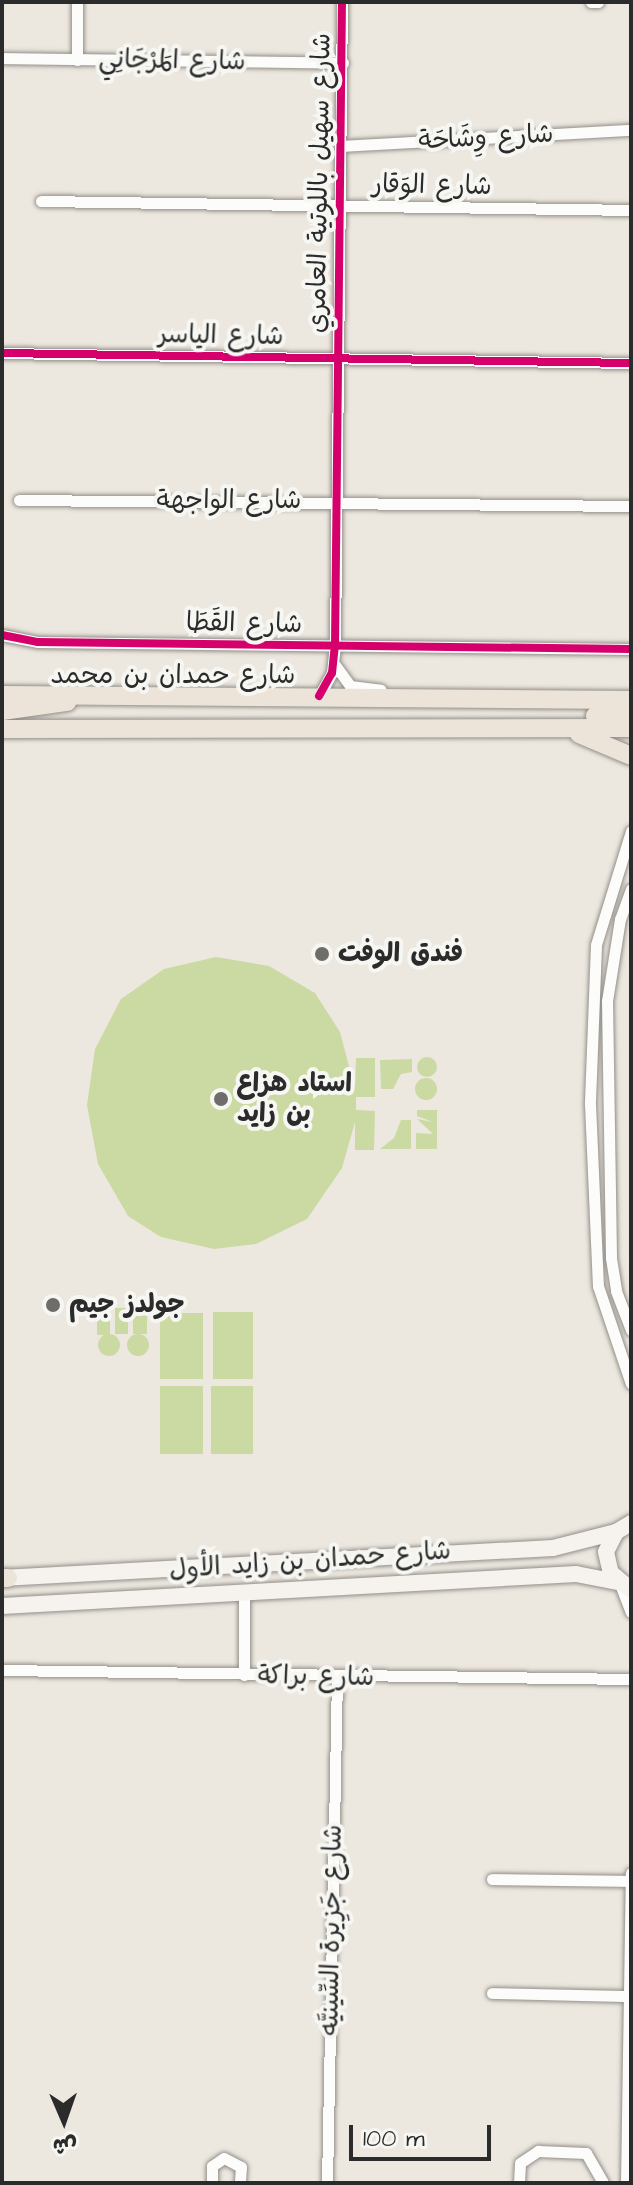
<!DOCTYPE html>
<meta charset="utf-8">
<style>
body{margin:0}
#map{position:relative;width:633px;height:2185px;overflow:hidden;background:#ede8df;font-family:"Architects Daughter","Playpen Sans Arabic",sans-serif}
div>[style]{position:absolute}
[style*='--x']{left:calc(var(--x)*1px);top:calc(var(--y)*1px);width:calc(var(--w)*1px);rotate:calc(var(--a)*1deg)}
.green>*{inset:0;background:#cbd9a3;transform-origin:0 0}
.round{border-radius:50%}
.roads{filter:drop-shadow(0 0 2px #928f8b) drop-shadow(0 0 2px #928f8b)}
.minor>*{height:11px;margin:-5.5px;padding:0 5.5px;transform-origin:5.5px;border-radius:5.5px;background:#fcfcfa}
.secondary>*{height:16px;margin:-8px;padding:0 8px;transform-origin:8px;border-radius:8px;background:#f6f2ed}
.primary>*{height:18px;margin:-9px;padding:0 9px;transform-origin:9px;border-radius:9px;background:#ece4d9}
.cycleway>*{height:8px;margin:-4px;padding:0 4px;transform-origin:4px;border-radius:4px;background:#d6006c}
.dots>*{width:22px;height:22px;translate:-50% -50%;box-sizing:border-box;border:4px solid #f6f6f2;border-radius:50%}
span{translate:-50% -50%;white-space:nowrap;text-align:center;line-height:1.15;-webkit-text-stroke:8px #f6f6f2;paint-order:stroke}
.street-label{font-size:26px;color:#2b2b2b}
.poi-label{font-size:26px;color:#2b2b2b;font-weight:700}
.left{translate:0 -50%;text-align:left}
.frame{position:absolute;inset:0;border:4px solid #2b2b2b;pointer-events:none}
.north{position:absolute;left:24px;top:2081px;width:80px;height:80px;-webkit-text-stroke:6px #f6f6f2;paint-order:stroke;rotate:178deg;font-size:22px;font-weight:700;line-height:32px;text-align:center;color:#2b2b2b}
.north::after{content:'';display:block;margin:auto;width:28px;height:36px;background:#2b2b2b;clip-path:polygon(50% 0,100% 100%,50% 72%,0 100%)}
.scale{position:absolute;left:349px;top:2125px;width:142px;height:36px;box-sizing:border-box;border:4px solid #2b2b2b;border-top:0;padding-left:10px;font-size:24px;line-height:28px;white-space:nowrap;color:#2b2b2b;-webkit-text-stroke:6px #f6f6f2;paint-order:stroke}
</style>
<div id="map">
<div class="green">
<i style="clip-path:polygon(216px 957px,269px 966px,315px 993px,340px 1032px,355px 1089px,356px 1058px,375px 1058px,375px 1097px,356px 1097px,356px 1110px,375px 1111px,374px 1150px,355px 1150px,355px 1122px,342px 1168px,307px 1219px,256px 1244px,214px 1249px,161px 1237px,128px 1216px,98px 1164px,87px 1105px,95px 1049px,121px 999px,164px 969px)"></i>
<i class="round" style="left:417px;top:1057px;width:20px;height:20px"></i>
<i style="clip-path:polygon(412px 1059px,412px 1072px,401px 1074px,393px 1089px,381px 1089px,380px 1060px)"></i>
<i class="round" style="left:415px;top:1078px;width:22px;height:22px"></i>
<i style="clip-path:polygon(417px 1110px,437px 1110px,437px 1149px,416px 1149px,416px 1133px,433px 1134px,417px 1119px,433px 1122px,417px 1116px)"></i>
<i style="clip-path:polygon(401px 1120px,411px 1120px,411px 1149px,380px 1149px,394px 1138px)"></i>
<i style="left:97px;top:1308px;width:13px;height:27px"></i>
<i style="left:115px;top:1308px;width:13px;height:26px"></i>
<i style="left:133px;top:1308px;width:14px;height:26px"></i>
<i style="left:213px;top:1312px;width:40px;height:67px"></i>
<i style="left:160px;top:1313px;width:43px;height:66px"></i>
<i class="round" style="left:98px;top:1334px;width:22px;height:22px"></i>
<i class="round" style="left:127px;top:1334px;width:22px;height:22px"></i>
<i style="left:160px;top:1386px;width:43px;height:68px"></i>
<i style="left:211px;top:1386px;width:42px;height:68px"></i>
</div>
<div class="roads">
<div class="minor">
<i style="--x:591;--y:2;--w:7;--a:0"></i>
<i style="--x:2;--y:58;--w:341;--a:0.8"></i>
<i style="--x:77;--y:60;--w:58;--a:-90"></i>
<i style="--x:341;--y:146;--w:290;--a:-3.2"></i>
<i style="--x:41;--y:201;--w:590;--a:0.87"></i>
<i style="--x:2;--y:353;--w:629;--a:0.91"></i>
<i style="--x:19;--y:500;--w:612;--a:0.56"></i>
<i style="--x:2;--y:635;--w:37;--a:11"></i>
<i style="--x:38;--y:642;--w:593;--a:0.68"></i>
<i style="--x:335;--y:665;--w:26;--a:54"></i>
<i style="--x:350;--y:686;--w:31;--a:7"></i>
<i style="--x:319;--y:696;--w:26;--a:-61"></i>
<i style="--x:332;--y:673;--w:28;--a:-84"></i>
<i style="--x:335;--y:645;--w:643;--a:-89.38"></i>
<i style="--x:631;--y:831;--w:119;--a:107.1"></i>
<i style="--x:596;--y:945;--w:159;--a:92.2"></i>
<i style="--x:590;--y:1104;--w:182;--a:87.5"></i>
<i style="--x:598;--y:1286;--w:103;--a:71.4"></i>
<i style="--x:631;--y:889;--w:32;--a:110"></i>
<i style="--x:620;--y:919;--w:83;--a:99"></i>
<i style="--x:607;--y:1001;--w:257;--a:89.1"></i>
<i style="--x:611;--y:1258;--w:33;--a:81"></i>
<i style="--x:616;--y:1291;--w:42;--a:69"></i>
<i style="--x:620;--y:1584;--w:30;--a:69"></i>
<i style="--x:2;--y:1670;--w:629;--a:0.82"></i>
<i style="--x:244;--y:1675;--w:84;--a:-90"></i>
<i style="--x:492;--y:1879;--w:139;--a:0.8"></i>
<i style="--x:492;--y:1993;--w:137;--a:1.3"></i>
<i style="--x:212;--y:2183;--w:17;--a:-90"></i>
<i style="--x:212;--y:2166;--w:14;--a:-34"></i>
<i style="--x:224;--y:2158;--w:19;--a:28"></i>
<i style="--x:241;--y:2167;--w:16;--a:94"></i>
<i style="--x:327;--y:2183;--w:505;--a:-88.87"></i>
<i style="--x:519;--y:2183;--w:20;--a:-87"></i>
<i style="--x:520;--y:2163;--w:22;--a:-34"></i>
<i style="--x:538;--y:2151;--w:48;--a:2.4"></i>
<i style="--x:586;--y:2153;--w:34;--a:60"></i>
<i style="--x:626;--y:2183;--w:310;--a:-89.1"></i>
</div>
<div class="secondary">
<i style="--x:631;--y:1523;--w:17;--a:149"></i>
<i style="--x:616;--y:1532;--w:22;--a:117"></i>
<i style="--x:606;--y:1552;--w:22;--a:77"></i>
<i style="--x:611;--y:1573;--w:26;--a:40"></i>
<i style="--x:2;--y:1578;--w:552;--a:-3.12"></i>
<i style="--x:553;--y:1548;--w:65;--a:-14.3"></i>
<i style="--x:2;--y:1606;--w:575;--a:-3.19"></i>
<i style="--x:576;--y:1574;--w:42;--a:11"></i>
</div>
<div class="primary">
<i style="--x:2;--y:695;--w:629;--a:0.46"></i>
<i style="--x:2;--y:711;--w:66;--a:-7.9"></i>
<i style="--x:595;--y:716;--w:36;--a:-2"></i>
<i style="--x:2;--y:729;--w:629;--a:-0.09"></i>
<i style="--x:579;--y:734;--w:56;--a:22.9"></i>
<i style="--x:2;--y:1578;--w:6;--a:0"></i>
</div>
</div>
<div class="cycleway">
<i style="--x:2;--y:353;--w:629;--a:0.91"></i>
<i style="--x:2;--y:635;--w:37;--a:11"></i>
<i style="--x:38;--y:642;--w:593;--a:0.68"></i>
<i style="--x:319;--y:696;--w:26;--a:-61"></i>
<i style="--x:332;--y:673;--w:28;--a:-84"></i>
<i style="--x:335;--y:645;--w:643;--a:-89.38"></i>
</div>
<div class="dots">
<i style="left:322px;top:954px;background:#6f6d6a"></i>
<i style="left:221px;top:1099px;background:#6f6d6a"></i>
<i style="left:53px;top:1305px;background:#6f6d6a"></i>
</div>
<div class="street-label">
<span style="left:172px;top:61px;rotate:1deg">شارع المَرْجَانِي</span>
<span style="left:486px;top:138px;rotate:-3deg">شارع وِشَاحَة</span>
<span style="left:320px;top:183px;rotate:-89deg">شارع سهيل باللوتية العامري</span>
<span style="left:432px;top:186px;rotate:1deg">شارع الوَقار</span>
<span style="left:221px;top:336px;rotate:1deg">شارع الياسر</span>
<span style="left:229px;top:501px">شارع الواجهة</span>
<span style="left:244px;top:624px;rotate:1deg">شارع القَطَا</span>
<span style="left:173px;top:676px">شارع حمدان بن محمد</span>
<span style="left:310px;top:1561px;rotate:-4deg">شارع حمدان بن زايد الأول</span>
<span style="left:316px;top:1677px;rotate:1deg">شارع براكة</span>
<span style="left:332px;top:1930px;rotate:-89deg">شارع جَزِيرة السِّينيَّه</span>
</div>
<div class="poi-label">
<span class="left" style="left:338px;top:954px">فندق الوفت</span>
<span class="left" style="left:237px;top:1099px">استاد هزاع<br>بن زايد</span>
<span class="left" style="left:69px;top:1305px">جولدز جيم</span>
</div>
<div class="frame"></div>
<div class="north">ش</div>
<div class="scale">100 m</div>
</div>
